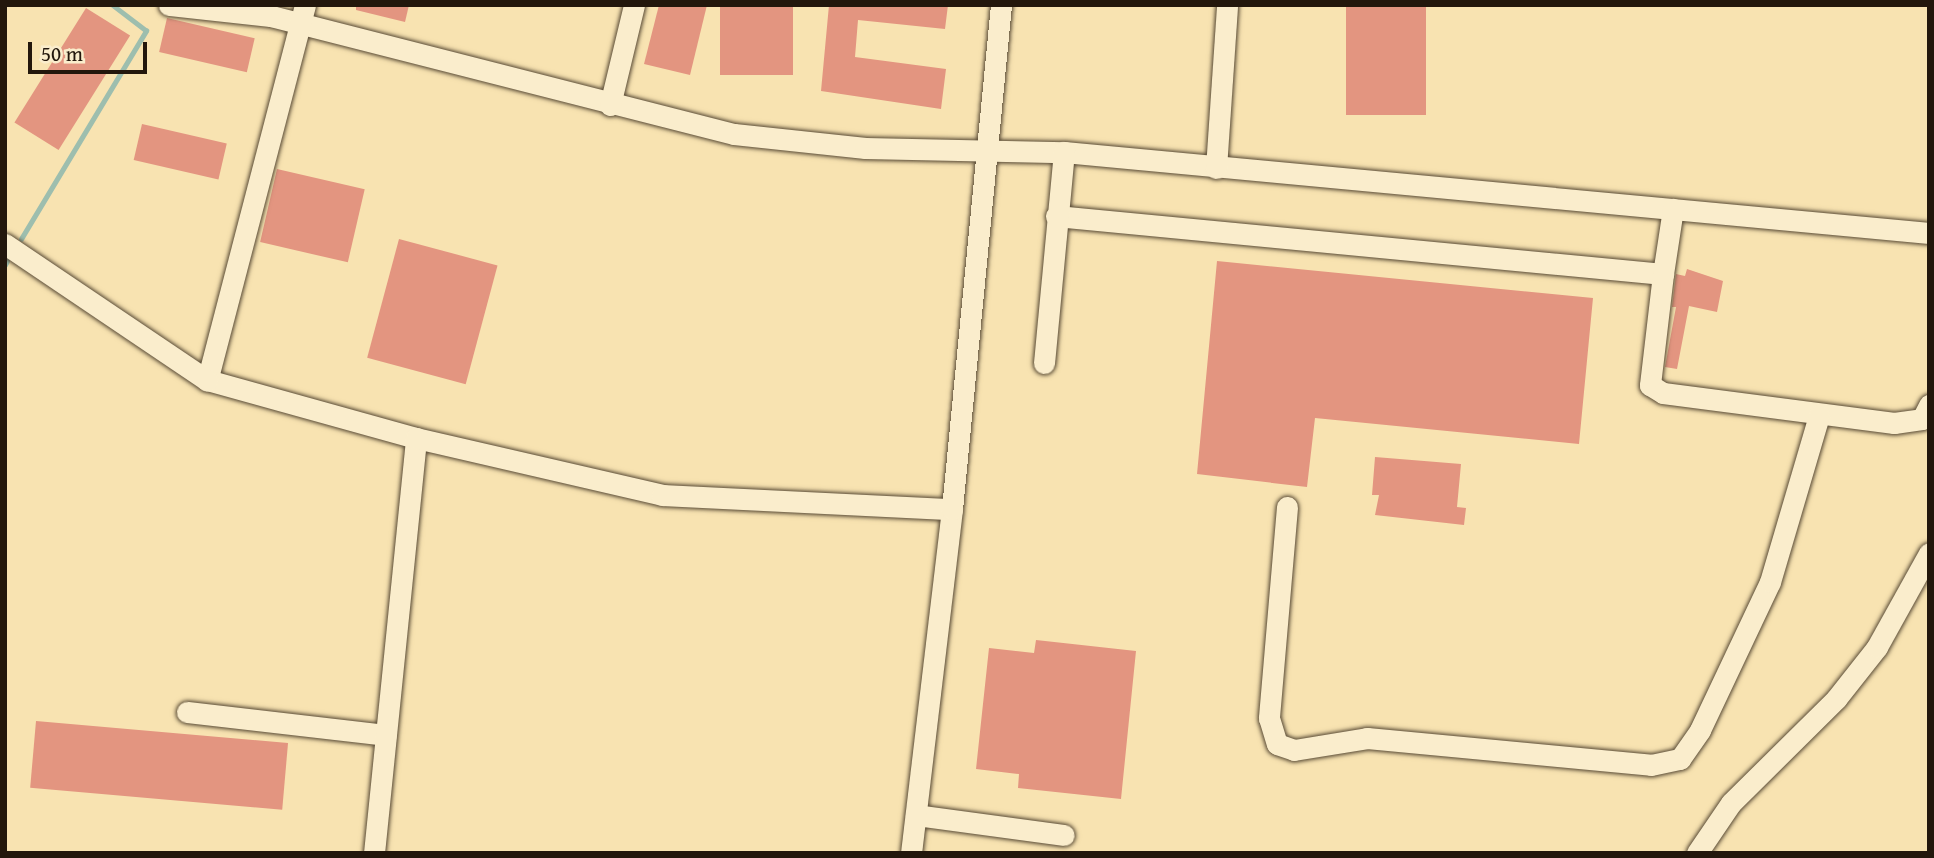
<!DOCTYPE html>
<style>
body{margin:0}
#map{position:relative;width:1934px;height:858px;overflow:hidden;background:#f8e3b1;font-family:"Gentium Book Plus",serif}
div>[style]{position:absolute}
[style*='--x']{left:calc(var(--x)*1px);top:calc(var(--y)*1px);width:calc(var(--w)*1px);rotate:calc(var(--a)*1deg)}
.stream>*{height:4.5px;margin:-2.25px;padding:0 2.25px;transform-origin:2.25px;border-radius:2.25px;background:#9dbeae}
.building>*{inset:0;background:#e39580;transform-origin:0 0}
.roads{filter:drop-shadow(0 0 2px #584a35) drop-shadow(0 0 2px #584a35)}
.minor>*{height:21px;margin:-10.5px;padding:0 10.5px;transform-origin:10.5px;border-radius:10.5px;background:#faedcc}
span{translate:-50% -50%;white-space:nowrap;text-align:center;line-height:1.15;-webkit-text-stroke:5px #faedcc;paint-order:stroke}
.frame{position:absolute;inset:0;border:7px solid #23170c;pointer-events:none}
.scale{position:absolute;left:28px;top:42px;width:119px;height:32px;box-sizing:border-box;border:4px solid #23170c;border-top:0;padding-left:9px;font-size:21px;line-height:24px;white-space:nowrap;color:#23170c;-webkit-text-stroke:5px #faedcc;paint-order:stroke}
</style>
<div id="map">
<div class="stream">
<i style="--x:21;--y:239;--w:243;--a:-59"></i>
<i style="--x:146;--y:31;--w:43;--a:-142.6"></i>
<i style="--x:5;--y:265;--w:4;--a:-63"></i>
</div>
<div class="building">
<i style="clip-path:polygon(356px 5px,409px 5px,405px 22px,356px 10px)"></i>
<i style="clip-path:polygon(659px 5px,707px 5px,690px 75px,644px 64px)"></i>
<i style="left:720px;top:5px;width:73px;height:70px"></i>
<i style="clip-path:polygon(829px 5px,948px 5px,945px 29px,858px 20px,855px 57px,946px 69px,941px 109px,821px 91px)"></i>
<i style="left:1346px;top:5px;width:80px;height:110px"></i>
<i style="left:86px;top:8px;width:52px;height:135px;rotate:32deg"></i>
<i style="left:167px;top:18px;width:90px;height:35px;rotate:13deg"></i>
<i style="left:142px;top:124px;width:87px;height:37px;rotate:13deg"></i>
<i style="left:277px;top:169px;width:90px;height:75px;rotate:13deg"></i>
<i style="left:399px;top:239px;width:102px;height:123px;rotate:15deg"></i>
<i style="clip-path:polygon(1217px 261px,1593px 298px,1579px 444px,1315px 418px,1307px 487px,1197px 474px)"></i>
<i style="clip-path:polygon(1687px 269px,1723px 281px,1717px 312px,1689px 306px,1677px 369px,1665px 367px,1676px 307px,1672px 307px,1676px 274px,1685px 276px)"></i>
<i style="clip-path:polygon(1375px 457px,1461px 464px,1457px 507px,1466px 508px,1464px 525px,1375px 515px,1379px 495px,1372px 495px)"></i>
<i style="clip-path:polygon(1036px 640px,1136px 651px,1121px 799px,1018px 788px,1019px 774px,976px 769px,989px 648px,1034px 653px)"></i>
<i style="left:36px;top:721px;width:253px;height:67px;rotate:5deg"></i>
</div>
<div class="roads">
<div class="minor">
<i style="--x:169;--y:5;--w:103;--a:6.2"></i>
<i style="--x:271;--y:16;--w:478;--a:14.3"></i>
<i style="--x:734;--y:134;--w:132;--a:6.1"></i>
<i style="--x:865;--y:148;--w:199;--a:1.2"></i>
<i style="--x:1064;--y:152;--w:869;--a:5.35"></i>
<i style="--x:305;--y:5;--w:388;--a:104.6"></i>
<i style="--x:207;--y:380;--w:217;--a:15.5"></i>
<i style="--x:610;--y:105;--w:103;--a:-76.5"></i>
<i style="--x:1216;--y:168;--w:163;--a:-86.1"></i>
<i style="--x:1056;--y:216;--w:610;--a:5.46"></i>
<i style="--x:1663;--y:274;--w:112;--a:96.7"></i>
<i style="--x:1650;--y:385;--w:15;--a:32"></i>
<i style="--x:1663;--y:393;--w:233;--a:7.4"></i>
<i style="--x:1894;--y:423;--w:28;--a:-8"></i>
<i style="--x:1922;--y:419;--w:16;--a:-63"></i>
<i style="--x:5;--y:244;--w:244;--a:34"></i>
<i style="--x:1663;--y:274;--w:66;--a:-81.3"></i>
<i style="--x:1044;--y:363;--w:212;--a:-84.6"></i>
<i style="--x:1287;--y:507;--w:212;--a:94.9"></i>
<i style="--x:1269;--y:718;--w:27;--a:73"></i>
<i style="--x:1277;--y:744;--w:18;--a:19"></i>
<i style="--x:1294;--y:750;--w:74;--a:-9.3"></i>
<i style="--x:1367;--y:738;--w:285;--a:5.4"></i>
<i style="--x:1651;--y:765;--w:30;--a:-12"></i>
<i style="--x:1680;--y:759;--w:35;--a:-55"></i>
<i style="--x:1700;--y:730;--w:164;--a:-64.7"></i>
<i style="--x:1770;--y:582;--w:173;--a:-73.6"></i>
<i style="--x:187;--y:712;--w:200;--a:6.6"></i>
<i style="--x:916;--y:815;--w:149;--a:7.7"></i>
<i style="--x:374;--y:853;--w:417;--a:-84.2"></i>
<i style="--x:416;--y:438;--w:253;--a:13"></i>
<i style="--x:662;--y:495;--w:290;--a:2.8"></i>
<i style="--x:911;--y:853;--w:346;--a:-83.2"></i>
<i style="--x:952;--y:509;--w:506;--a:-84.45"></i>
<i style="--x:1697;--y:853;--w:60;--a:-55.8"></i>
<i style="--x:1731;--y:803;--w:148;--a:-44.7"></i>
<i style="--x:1836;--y:699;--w:66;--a:-51.7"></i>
<i style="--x:1877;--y:647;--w:107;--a:-61"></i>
</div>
</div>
<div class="frame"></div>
<div class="scale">50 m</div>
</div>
